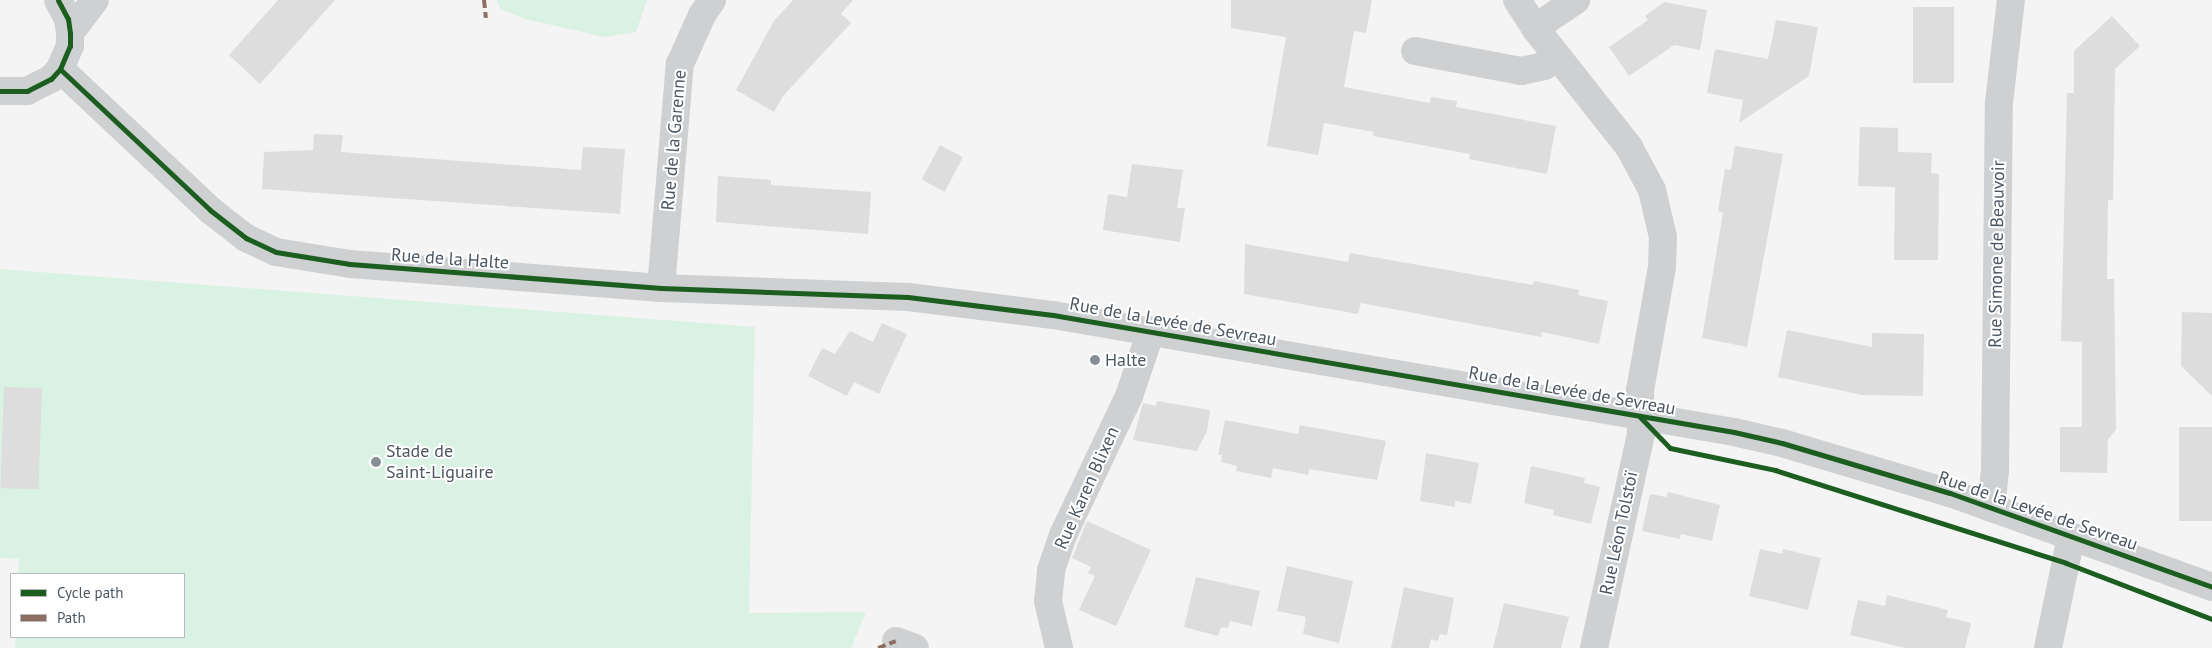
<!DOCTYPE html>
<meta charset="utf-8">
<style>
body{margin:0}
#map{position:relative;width:2212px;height:648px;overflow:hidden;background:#f4f4f4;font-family:"PT Sans",sans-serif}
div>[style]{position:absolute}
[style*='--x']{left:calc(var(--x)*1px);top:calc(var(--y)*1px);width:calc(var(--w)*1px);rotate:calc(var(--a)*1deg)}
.green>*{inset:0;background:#d9f2e3}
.building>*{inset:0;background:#ddddde;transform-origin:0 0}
.minor>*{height:28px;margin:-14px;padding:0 14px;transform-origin:14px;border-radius:14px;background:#ced0d2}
.tertiary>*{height:28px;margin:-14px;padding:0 14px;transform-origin:14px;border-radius:14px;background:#ced0d2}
.quiet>*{height:4px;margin-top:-2px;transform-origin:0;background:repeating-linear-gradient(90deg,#8d6e63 0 8px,transparent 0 12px)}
.cycleway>*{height:5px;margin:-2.5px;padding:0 2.5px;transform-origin:2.5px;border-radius:2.5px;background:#1b5e20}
.dots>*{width:14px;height:14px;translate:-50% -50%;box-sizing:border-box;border:2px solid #fff;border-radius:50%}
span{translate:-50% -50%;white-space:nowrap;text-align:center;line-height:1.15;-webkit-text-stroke:4px #fff;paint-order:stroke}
.street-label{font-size:18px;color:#4a5661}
.poi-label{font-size:18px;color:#4a5661}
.left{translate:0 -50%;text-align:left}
.legend{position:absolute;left:10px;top:573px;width:175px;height:65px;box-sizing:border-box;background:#fff;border:1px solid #b7bbc0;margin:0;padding:6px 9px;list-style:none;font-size:15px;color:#4a5661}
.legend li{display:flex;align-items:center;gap:10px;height:25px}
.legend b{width:25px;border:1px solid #b7bbc0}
</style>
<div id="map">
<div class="green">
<i style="clip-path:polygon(497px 0,647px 0,636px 32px,604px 37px,525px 19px,500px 9px)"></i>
<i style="clip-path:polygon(0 269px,755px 327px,749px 613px,866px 612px,851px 648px,15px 648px,16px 637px,184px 637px,184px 574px,18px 574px,19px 559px,0 558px)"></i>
</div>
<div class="building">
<i style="clip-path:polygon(278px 0,335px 0,260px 84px,229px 55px)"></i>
<i style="clip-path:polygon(793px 0,853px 0,841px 14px,851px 23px,783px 96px,774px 112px,736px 90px,774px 21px)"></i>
<i style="clip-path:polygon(1231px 0,1372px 0,1366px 33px,1354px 31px,1344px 87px,1430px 103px,1431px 97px,1457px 101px,1456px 107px,1556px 126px,1547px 174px,1469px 159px,1470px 154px,1373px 136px,1374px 132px,1324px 123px,1318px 155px,1267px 146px,1286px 37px,1231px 28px)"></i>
<i style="clip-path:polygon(1664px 2px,1707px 10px,1700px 50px,1674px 45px,1629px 76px,1609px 47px,1648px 20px,1645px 16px)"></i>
<i style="left:1913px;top:7px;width:41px;height:76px"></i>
<i style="clip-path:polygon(2112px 16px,2140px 46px,2115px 69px,2113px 200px,2108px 200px,2107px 279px,2114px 279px,2116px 430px,2108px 439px,2107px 473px,2060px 472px,2060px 427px,2082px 427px,2082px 342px,2061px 341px,2067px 93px,2074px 93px,2074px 51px)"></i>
<i style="clip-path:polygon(1776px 20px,1818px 27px,1809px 76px,1739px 123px,1743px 100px,1707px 93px,1715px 49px,1768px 59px)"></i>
<i style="clip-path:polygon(1860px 127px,1898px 128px,1898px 152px,1932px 153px,1931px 173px,1939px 174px,1938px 260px,1894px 260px,1895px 187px,1858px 186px)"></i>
<i style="clip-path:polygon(314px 134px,343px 135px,341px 152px,581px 170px,583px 147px,625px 149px,620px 214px,262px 189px,264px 152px,313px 150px)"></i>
<i style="left:940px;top:145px;width:26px;height:39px;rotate:28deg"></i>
<i style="clip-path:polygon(1735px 146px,1783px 154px,1747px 347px,1702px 338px,1723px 213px,1718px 211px,1725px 169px,1731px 170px)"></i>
<i style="clip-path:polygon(1132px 164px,1183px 170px,1177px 208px,1185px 208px,1180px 242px,1103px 230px,1108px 194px,1127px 197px)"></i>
<i style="clip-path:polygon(718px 176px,771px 180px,771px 185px,871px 192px,868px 234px,716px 222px)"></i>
<i style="clip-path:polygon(1245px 244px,1348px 262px,1350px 253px,1533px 285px,1534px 281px,1579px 290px,1578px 295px,1608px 301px,1599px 344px,1542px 332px,1541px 337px,1361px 303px,1358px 314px,1244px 294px)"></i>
<i style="clip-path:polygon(2182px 312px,2212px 313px,2212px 396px,2181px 366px)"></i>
<i style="clip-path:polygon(882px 323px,907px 334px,879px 394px,854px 382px,847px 396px,808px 376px,822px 348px,835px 354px,850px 331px,873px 342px)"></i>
<i style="clip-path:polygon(1787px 330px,1872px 347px,1872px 333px,1924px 334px,1923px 396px,1862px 395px,1778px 377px)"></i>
<i style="left:4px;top:387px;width:38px;height:101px;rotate:2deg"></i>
<i style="clip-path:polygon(1157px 401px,1210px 410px,1207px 431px,1197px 451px,1133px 440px,1143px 403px,1156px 406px)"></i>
<i style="clip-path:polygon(1225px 420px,1298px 434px,1300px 425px,1386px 441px,1377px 480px,1309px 469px,1308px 475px,1273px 468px,1271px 478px,1236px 471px,1237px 466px,1221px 462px,1222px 455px,1218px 455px)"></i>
<i style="left:2179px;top:427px;width:33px;height:94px"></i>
<i style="clip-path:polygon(1426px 453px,1479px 463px,1471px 504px,1455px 501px,1455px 507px,1420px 501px)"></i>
<i style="clip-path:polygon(1531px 466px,1585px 478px,1584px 483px,1600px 487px,1591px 524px,1553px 515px,1554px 510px,1524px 503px)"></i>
<i style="clip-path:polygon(1668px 492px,1720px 505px,1712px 541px,1681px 534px,1680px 539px,1642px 531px,1650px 494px,1666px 497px)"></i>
<i style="clip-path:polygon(1087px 521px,1151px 550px,1116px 626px,1079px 610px,1095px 576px,1088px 573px,1091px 567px,1072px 558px)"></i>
<i style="clip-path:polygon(1760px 549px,1782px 554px,1783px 549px,1821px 558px,1808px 610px,1749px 596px)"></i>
<i style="clip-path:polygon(1287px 566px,1353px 581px,1339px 643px,1303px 634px,1306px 617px,1277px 611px)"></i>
<i style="clip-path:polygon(1196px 577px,1260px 591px,1252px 626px,1230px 621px,1228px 628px,1221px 627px,1218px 636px,1184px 627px)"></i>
<i style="clip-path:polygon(1404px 587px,1454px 598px,1447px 635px,1440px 634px,1438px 641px,1431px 639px,1429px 648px,1391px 648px)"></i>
<i style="clip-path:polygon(1887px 595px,1948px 610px,1946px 617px,1971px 623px,1965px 648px,1906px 648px,1850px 635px,1858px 600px,1885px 606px)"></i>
<i style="clip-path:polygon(1504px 603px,1569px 617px,1561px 648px,1493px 648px)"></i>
</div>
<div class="minor">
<i style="--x:1517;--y:0;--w:33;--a:57"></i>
<i style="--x:1535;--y:28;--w:152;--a:51.7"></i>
<i style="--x:1629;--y:147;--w:49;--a:61.9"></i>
<i style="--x:1652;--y:190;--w:48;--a:76.8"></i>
<i style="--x:1663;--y:237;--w:30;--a:92"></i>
<i style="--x:1662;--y:267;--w:125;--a:100.1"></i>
<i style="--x:1640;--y:390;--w:44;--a:88.7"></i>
<i style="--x:1641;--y:434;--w:219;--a:102.4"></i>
<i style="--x:1535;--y:28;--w:50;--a:-34.3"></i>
<i style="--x:1415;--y:51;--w:108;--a:10.7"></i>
<i style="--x:1521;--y:71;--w:24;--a:-12"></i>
<i style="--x:1544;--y:66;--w:16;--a:-38"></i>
<i style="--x:661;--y:288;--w:225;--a:-85.2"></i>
<i style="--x:680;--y:64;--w:54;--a:-65.8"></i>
<i style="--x:702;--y:15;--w:18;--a:-56"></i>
<i style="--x:1991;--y:508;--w:38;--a:-84"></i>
<i style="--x:1995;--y:470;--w:367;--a:-89.4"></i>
<i style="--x:1999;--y:103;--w:104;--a:-83.4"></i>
<i style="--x:896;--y:641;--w:20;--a:20"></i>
<i style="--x:1059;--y:648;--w:48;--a:-103.2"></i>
<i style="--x:1048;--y:601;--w:31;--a:-84"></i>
<i style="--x:1051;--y:570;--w:37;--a:-71"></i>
<i style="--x:1063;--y:535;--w:154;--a:-64.6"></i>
<i style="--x:1129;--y:396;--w:69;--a:-71.3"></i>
<i style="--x:2048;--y:648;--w:113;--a:-78.3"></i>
</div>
<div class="tertiary">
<i style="--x:70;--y:33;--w:41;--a:-52.9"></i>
<i style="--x:60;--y:69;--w:206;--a:43.2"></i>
<i style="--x:210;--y:210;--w:46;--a:37.9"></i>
<i style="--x:246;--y:238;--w:33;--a:25"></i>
<i style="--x:276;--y:252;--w:75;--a:9.2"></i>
<i style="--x:350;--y:264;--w:312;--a:4.4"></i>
<i style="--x:661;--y:288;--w:247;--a:2.1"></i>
<i style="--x:908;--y:297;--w:146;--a:7.1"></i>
<i style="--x:1053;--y:315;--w:691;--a:9.75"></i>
<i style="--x:1734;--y:432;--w:49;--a:12.9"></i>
<i style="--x:1782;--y:443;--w:175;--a:16.6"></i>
<i style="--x:1950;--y:493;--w:278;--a:19.7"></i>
<i style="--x:0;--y:91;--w:27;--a:0"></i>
<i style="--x:27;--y:91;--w:27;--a:-27"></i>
<i style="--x:51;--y:79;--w:13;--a:-48"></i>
<i style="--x:60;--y:69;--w:25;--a:-67"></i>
<i style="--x:70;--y:46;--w:13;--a:-90"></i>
<i style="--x:70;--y:33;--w:14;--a:-98"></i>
<i style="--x:68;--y:19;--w:21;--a:-118"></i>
</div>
<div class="quiet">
<i style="--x:484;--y:0;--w:18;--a:84"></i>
<i style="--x:878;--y:648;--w:19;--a:-21"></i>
</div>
<div class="cycleway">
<i style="--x:60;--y:69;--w:206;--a:43.2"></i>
<i style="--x:210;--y:210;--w:46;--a:37.9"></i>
<i style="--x:246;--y:238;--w:33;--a:25"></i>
<i style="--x:276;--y:252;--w:75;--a:9.2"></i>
<i style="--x:350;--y:264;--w:312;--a:4.4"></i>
<i style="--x:661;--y:288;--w:247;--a:2.1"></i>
<i style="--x:908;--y:297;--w:146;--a:7.1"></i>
<i style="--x:1053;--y:315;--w:691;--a:9.75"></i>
<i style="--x:1734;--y:432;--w:49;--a:12.9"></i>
<i style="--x:1782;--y:443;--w:175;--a:16.6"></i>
<i style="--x:1950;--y:493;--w:278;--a:19.7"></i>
<i style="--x:0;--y:91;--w:27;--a:0"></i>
<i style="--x:27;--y:91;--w:27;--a:-27"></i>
<i style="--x:51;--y:79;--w:13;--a:-48"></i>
<i style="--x:60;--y:69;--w:25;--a:-67"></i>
<i style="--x:70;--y:46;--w:13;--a:-90"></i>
<i style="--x:70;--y:33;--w:14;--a:-98"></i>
<i style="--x:68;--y:19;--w:21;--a:-118"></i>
<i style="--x:1640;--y:417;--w:43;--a:45.9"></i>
<i style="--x:1670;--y:448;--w:107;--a:11.8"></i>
<i style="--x:1775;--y:470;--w:305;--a:17.7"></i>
<i style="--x:2066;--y:563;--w:156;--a:21"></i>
</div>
<div class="dots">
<i style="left:1095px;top:360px;background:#868d94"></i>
<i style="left:376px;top:462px;background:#868d94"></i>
</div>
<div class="street-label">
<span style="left:674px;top:140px;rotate:-85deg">Rue de la Garenne</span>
<span style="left:1997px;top:254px;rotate:-89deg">Rue Simone de Beauvoir</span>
<span style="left:450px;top:259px;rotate:4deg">Rue de la Halte</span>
<span style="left:1173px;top:322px;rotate:10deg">Rue de la Levée de Sevreau</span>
<span style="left:1572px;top:391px;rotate:10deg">Rue de la Levée de Sevreau</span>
<span style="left:1087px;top:488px;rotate:-66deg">Rue Karen Blixen</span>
<span style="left:2038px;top:511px;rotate:19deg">Rue de la Levée de Sevreau</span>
<span style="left:1619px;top:533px;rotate:-78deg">Rue Léon Tolstoï</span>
</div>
<div class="poi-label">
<span class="left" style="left:1105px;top:360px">Halte</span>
<span class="left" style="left:386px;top:462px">Stade de<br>Saint-Liguaire</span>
</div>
<ul class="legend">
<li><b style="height:6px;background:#1b5e20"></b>Cycle path</li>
<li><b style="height:6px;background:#8d6e63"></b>Path</li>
</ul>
</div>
